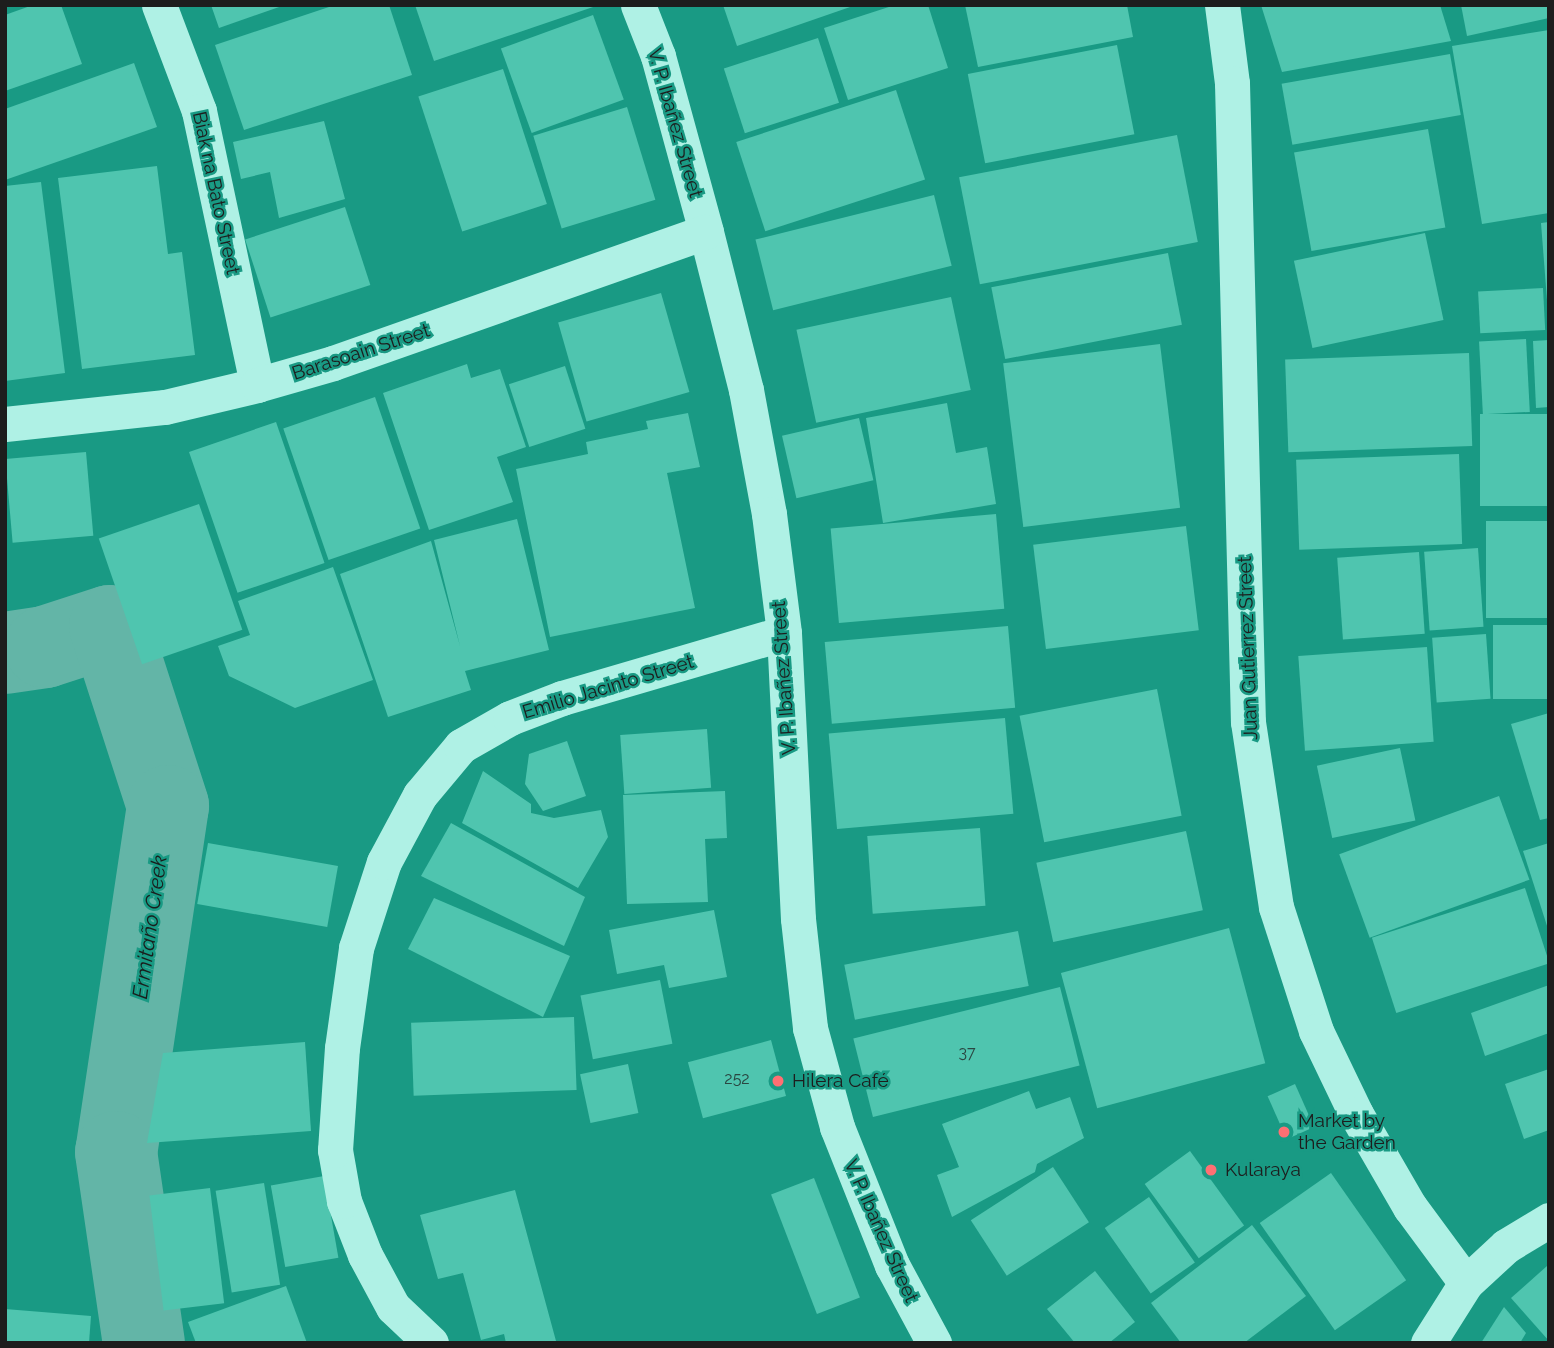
<!DOCTYPE html>
<meta charset="utf-8">
<style>
body{margin:0}
#map{position:relative;width:1554px;height:1348px;overflow:hidden;background:#199a84;font-family:Raleway,sans-serif}
div>[style]{position:absolute}
[style*='--x']{left:calc(var(--x)*1px);top:calc(var(--y)*1px);width:calc(var(--w)*1px);rotate:calc(var(--a)*1deg)}
.river>*{height:82px;margin:-41px;padding:0 41px;transform-origin:41px;border-radius:41px;background:#63b5a7}
.building>*{inset:0;background:#4fc5af;transform-origin:0 0}
.minor>*{height:35px;margin:-17.5px;padding:0 17.5px;transform-origin:17.5px;border-radius:17.5px;background:#aff1e5}
.dots>*{width:19px;height:19px;translate:-50% -50%;box-sizing:border-box;border:4px solid #199a84;border-radius:50%}
span{translate:-50% -50%;white-space:nowrap;text-align:center;line-height:1.15;-webkit-text-stroke:5px #199a84;paint-order:stroke}
.number-label{font-size:16px;color:#2a4742}
.number-label span{-webkit-text-stroke-width:0}
.street-label{font-size:19px;color:#1d1d1d}
.poi-label{font-size:19px;color:#1d1d1d}
.left{translate:0 -50%;text-align:left}
.water-label{font-size:21px;color:#1a1d1c;font-style:italic}
.frame{position:absolute;inset:0;border:7px solid #1d1d1d;pointer-events:none}
</style>
<div id="map">
<div class="river">
<i style="--x:5;--y:653;--w:40;--a:-8.5"></i>
<i style="--x:45;--y:647;--w:68;--a:-17.9"></i>
<i style="--x:110;--y:626;--w:189;--a:72.1"></i>
<i style="--x:168;--y:806;--w:350;--a:98.5"></i>
<i style="--x:116;--y:1152;--w:193;--a:81.7"></i>
</div>
<div class="building">
<i style="clip-path:polygon(33px 5px,61px 5px,82px 64px,5px 91px,5px 15px)"></i>
<i style="clip-path:polygon(211px 5px,282px 5px,282px 6px,219px 28px)"></i>
<i style="clip-path:polygon(335px 5px,389px 5px,412px 75px,244px 130px,215px 45px)"></i>
<i style="clip-path:polygon(415px 5px,596px 5px,596px 6px,434px 61px)"></i>
<i style="clip-path:polygon(723px 5px,853px 5px,853px 6px,737px 46px)"></i>
<i style="clip-path:polygon(895px 5px,928px 5px,948px 68px,848px 100px,824px 28px)"></i>
<i style="clip-path:polygon(965px 5px,1127px 5px,1133px 37px,978px 67px)"></i>
<i style="clip-path:polygon(1261px 5px,1440px 5px,1451px 41px,1282px 72px)"></i>
<i style="clip-path:polygon(1461px 5px,1549px 5px,1549px 18px,1467px 36px)"></i>
<i style="left:593px;top:15px;width:90px;height:98px;rotate:70deg"></i>
<i style="clip-path:polygon(1549px 30px,1549px 213px,1482px 224px,1452px 46px)"></i>
<i style="left:818px;top:38px;width:68px;height:99px;rotate:72deg"></i>
<i style="left:1117px;top:45px;width:91px;height:152px;rotate:79deg"></i>
<i style="left:1450px;top:54px;width:62px;height:171px;rotate:80deg"></i>
<i style="clip-path:polygon(134px 63px,157px 127px,5px 180px,5px 109px)"></i>
<i style="left:503px;top:69px;width:142px;height:89px;rotate:72deg"></i>
<i style="left:896px;top:90px;width:94px;height:168px;rotate:72deg"></i>
<i style="left:627px;top:107px;width:97px;height:98px;rotate:73deg"></i>
<i style="clip-path:polygon(324px 121px,345px 199px,279px 218px,270px 172px,241px 179px,233px 142px)"></i>
<i style="left:1428px;top:129px;width:100px;height:136px;rotate:80deg"></i>
<i style="left:1177px;top:135px;width:109px;height:222px;rotate:79deg"></i>
<i style="clip-path:polygon(157px 166px,168px 254px,182px 252px,195px 355px,82px 369px,58px 178px)"></i>
<i style="clip-path:polygon(41px 182px,65px 373px,5px 381px,5px 186px)"></i>
<i style="left:934px;top:195px;width:73px;height:184px;rotate:76deg"></i>
<i style="left:345px;top:207px;width:82px;height:105px;rotate:72deg"></i>
<i style="clip-path:polygon(1549px 222px,1549px 300px,1547px 300px,1541px 223px)"></i>
<i style="left:1425px;top:233px;width:89px;height:134px;rotate:78deg"></i>
<i style="left:1168px;top:253px;width:73px;height:180px;rotate:79deg"></i>
<i style="left:1543px;top:288px;width:42px;height:65px;rotate:87deg"></i>
<i style="left:661px;top:293px;width:103px;height:107px;rotate:74deg"></i>
<i style="left:951px;top:297px;width:95px;height:158px;rotate:78deg"></i>
<i style="left:1526px;top:339px;width:73px;height:47px;rotate:87deg"></i>
<i style="clip-path:polygon(1549px 340px,1549px 407px,1536px 408px,1533px 341px)"></i>
<i style="left:1160px;top:344px;width:165px;height:158px;rotate:83deg"></i>
<i style="left:1469px;top:353px;width:93px;height:184px;rotate:88deg"></i>
<i style="clip-path:polygon(467px 364px,471px 378px,500px 369px,526px 447px,497px 457px,513px 502px,429px 530px,383px 393px)"></i>
<i style="left:565px;top:366px;width:66px;height:59px;rotate:72deg"></i>
<i style="left:375px;top:397px;width:139px;height:97px;rotate:71deg"></i>
<i style="clip-path:polygon(947px 403px,956px 453px,987px 447px,996px 504px,883px 523px,866px 418px)"></i>
<i style="clip-path:polygon(688px 413px,700px 467px,667px 473px,695px 608px,550px 637px,516px 469px,588px 454px,586px 442px,648px 429px,646px 421px)"></i>
<i style="left:1549px;top:414px;width:92px;height:69px;rotate:90deg"></i>
<i style="left:859px;top:418px;width:64px;height:79px;rotate:77deg"></i>
<i style="left:276px;top:422px;width:149px;height:92px;rotate:71deg"></i>
<i style="left:86px;top:452px;width:84px;height:81px;rotate:85deg"></i>
<i style="left:1459px;top:454px;width:90px;height:163px;rotate:88deg"></i>
<i style="left:199px;top:504px;width:133px;height:106px;rotate:71deg"></i>
<i style="left:996px;top:514px;width:95px;height:166px;rotate:85deg"></i>
<i style="clip-path:polygon(517px 519px,549px 650px,465px 671px,471px 690px,388px 717px,340px 574px,431px 541px,460px 646px,434px 540px)"></i>
<i style="left:1549px;top:521px;width:97px;height:63px;rotate:90deg"></i>
<i style="left:1186px;top:526px;width:105px;height:154px;rotate:83deg"></i>
<i style="left:1478px;top:548px;width:79px;height:54px;rotate:86deg"></i>
<i style="left:1419px;top:552px;width:82px;height:82px;rotate:86deg"></i>
<i style="clip-path:polygon(333px 567px,373px 680px,295px 708px,229px 676px,218px 646px,250px 635px,238px 601px)"></i>
<i style="left:1549px;top:625px;width:74px;height:56px;rotate:90deg"></i>
<i style="left:1008px;top:626px;width:82px;height:184px;rotate:85deg"></i>
<i style="left:1486px;top:634px;width:65px;height:54px;rotate:86deg"></i>
<i style="left:1427px;top:647px;width:95px;height:129px;rotate:86deg"></i>
<i style="left:1157px;top:689px;width:129px;height:140px;rotate:79deg"></i>
<i style="clip-path:polygon(1549px 713px,1549px 818px,1540px 820px,1511px 724px)"></i>
<i style="left:1005px;top:718px;width:96px;height:177px;rotate:85deg"></i>
<i style="left:707px;top:729px;width:59px;height:87px;rotate:86deg"></i>
<i style="clip-path:polygon(567px 741px,586px 796px,543px 811px,525px 784px,529px 754px)"></i>
<i style="left:1400px;top:748px;width:74px;height:85px;rotate:78deg"></i>
<i style="clip-path:polygon(483px 771px,531px 804px,531px 813px,554px 818px,601px 810px,608px 837px,578px 888px,462px 823px)"></i>
<i style="clip-path:polygon(725px 791px,727px 838px,705px 839px,708px 902px,627px 904px,623px 795px)"></i>
<i style="left:1499px;top:796px;width:89px;height:170px;rotate:70deg"></i>
<i style="clip-path:polygon(451px 823px,585px 897px,564px 946px,421px 876px)"></i>
<i style="left:980px;top:828px;width:78px;height:113px;rotate:86deg"></i>
<i style="left:1186px;top:831px;width:81px;height:153px;rotate:78deg"></i>
<i style="left:208px;top:843px;width:132px;height:62px;rotate:10deg"></i>
<i style="clip-path:polygon(1549px 843px,1549px 929px,1548px 929px,1523px 851px)"></i>
<i style="left:1525px;top:888px;width:79px;height:161px;rotate:72deg"></i>
<i style="clip-path:polygon(434px 898px,570px 956px,543px 1017px,408px 949px)"></i>
<i style="clip-path:polygon(714px 910px,727px 977px,669px 988px,664px 965px,617px 974px,609px 930px)"></i>
<i style="left:1229px;top:928px;width:140px;height:174px;rotate:75deg"></i>
<i style="left:1018px;top:931px;width:56px;height:177px;rotate:79deg"></i>
<i style="left:660px;top:980px;width:65px;height:81px;rotate:79deg"></i>
<i style="clip-path:polygon(1549px 985px,1549px 1033px,1485px 1056px,1471px 1013px)"></i>
<i style="left:1060px;top:987px;width:81px;height:213px;rotate:76deg"></i>
<i style="left:574px;top:1017px;width:73px;height:163px;rotate:88deg"></i>
<i style="left:771px;top:1040px;width:58px;height:86px;rotate:75deg"></i>
<i style="clip-path:polygon(305px 1042px,311px 1131px,147px 1143px,163px 1053px)"></i>
<i style="left:628px;top:1064px;width:50px;height:49px;rotate:78deg"></i>
<i style="clip-path:polygon(1549px 1069px,1549px 1130px,1524px 1139px,1505px 1084px)"></i>
<i style="left:1295px;top:1084px;width:47px;height:30px;rotate:66deg"></i>
<i style="clip-path:polygon(1029px 1091px,1036px 1109px,1070px 1097px,1084px 1138px,1037px 1164px,1035px 1172px,952px 1217px,937px 1175px,959px 1167px,942px 1124px)"></i>
<i style="left:1190px;top:1151px;width:92px;height:56px;rotate:54deg"></i>
<i style="left:1053px;top:1167px;width:66px;height:98px;rotate:57deg"></i>
<i style="left:1331px;top:1173px;width:131px;height:87px;rotate:55deg"></i>
<i style="left:324px;top:1176px;width:83px;height:54px;rotate:80deg"></i>
<i style="left:814px;top:1178px;width:128px;height:46px;rotate:69deg"></i>
<i style="left:264px;top:1183px;width:103px;height:49px;rotate:81deg"></i>
<i style="left:210px;top:1188px;width:116px;height:61px;rotate:83deg"></i>
<i style="clip-path:polygon(515px 1190px,556px 1341px,548px 1343px,506px 1343px,504px 1334px,481px 1340px,463px 1273px,438px 1279px,420px 1215px)"></i>
<i style="left:1149px;top:1197px;width:80px;height:54px;rotate:55deg"></i>
<i style="clip-path:polygon(1252px 1225px,1306px 1296px,1244px 1343px,1181px 1343px,1151px 1303px)"></i>
<i style="clip-path:polygon(1547px 1266px,1549px 1268px,1549px 1341px,1511px 1298px)"></i>
<i style="clip-path:polygon(1095px 1271px,1135px 1322px,1109px 1343px,1075px 1343px,1047px 1309px)"></i>
<i style="clip-path:polygon(286px 1286px,307px 1343px,196px 1343px,188px 1322px)"></i>
<i style="clip-path:polygon(1504px 1307px,1526px 1333px,1520px 1343px,1481px 1343px)"></i>
<i style="clip-path:polygon(5px 1309px,91px 1316px,89px 1343px,5px 1343px)"></i>
</div>
<div class="minor">
<i style="--x:159;--y:5;--w:113;--a:69.3"></i>
<i style="--x:199;--y:111;--w:280;--a:78"></i>
<i style="--x:638;--y:5;--w:55;--a:68.6"></i>
<i style="--x:658;--y:56;--w:182;--a:74.7"></i>
<i style="--x:706;--y:232;--w:163;--a:75.8"></i>
<i style="--x:746;--y:390;--w:126;--a:79.5"></i>
<i style="--x:769;--y:514;--w:120;--a:82.8"></i>
<i style="--x:784;--y:633;--w:286;--a:87.2"></i>
<i style="--x:798;--y:919;--w:110;--a:83.7"></i>
<i style="--x:810;--y:1028;--w:103;--a:74.7"></i>
<i style="--x:837;--y:1127;--w:149;--a:68.3"></i>
<i style="--x:892;--y:1265;--w:89;--a:61.7"></i>
<i style="--x:1222;--y:5;--w:79;--a:82.7"></i>
<i style="--x:1232;--y:83;--w:639;--a:88.57"></i>
<i style="--x:1248;--y:722;--w:187;--a:81.4"></i>
<i style="--x:1276;--y:907;--w:130;--a:72.1"></i>
<i style="--x:1316;--y:1031;--w:92;--a:64.3"></i>
<i style="--x:1356;--y:1114;--w:108;--a:59.9"></i>
<i style="--x:1410;--y:1207;--w:94;--a:53.6"></i>
<i style="--x:5;--y:424;--w:161;--a:-6.1"></i>
<i style="--x:165;--y:407;--w:95;--a:-13.4"></i>
<i style="--x:257;--y:385;--w:79;--a:-16.1"></i>
<i style="--x:333;--y:363;--w:395;--a:-19.4"></i>
<i style="--x:431;--y:1343;--w:52;--a:-136.5"></i>
<i style="--x:393;--y:1307;--w:59;--a:-118.3"></i>
<i style="--x:365;--y:1255;--w:58;--a:-111.3"></i>
<i style="--x:344;--y:1201;--w:52;--a:-100"></i>
<i style="--x:335;--y:1150;--w:102;--a:-86.1"></i>
<i style="--x:342;--y:1048;--w:101;--a:-82"></i>
<i style="--x:356;--y:948;--w:90;--a:-72"></i>
<i style="--x:384;--y:862;--w:76;--a:-61.8"></i>
<i style="--x:420;--y:795;--w:64;--a:-50.1"></i>
<i style="--x:461;--y:746;--w:56;--a:-29.7"></i>
<i style="--x:510;--y:718;--w:56;--a:-21"></i>
<i style="--x:562;--y:698;--w:231;--a:-16.3"></i>
<i style="--x:1428;--y:1343;--w:71;--a:-57.7"></i>
<i style="--x:1466;--y:1283;--w:54;--a:-42.8"></i>
<i style="--x:1506;--y:1246;--w:50;--a:-31.2"></i>
</div>
<div class="dots">
<i style="left:778px;top:1081px;background:#ff6f73"></i>
<i style="left:1284px;top:1132px;background:#ff6f73"></i>
<i style="left:1211px;top:1170px;background:#ff6f73"></i>
</div>
<div class="number-label">
<span style="left:967px;top:1053px">37</span>
<span style="left:737px;top:1079px">252</span>
</div>
<div class="street-label">
<span style="left:675px;top:123px;rotate:74deg">V. P. Ibañez Street</span>
<span style="left:216px;top:193px;rotate:78deg">Biak na Bato Street</span>
<span style="left:361px;top:352px;rotate:-18deg">Barasoain Street</span>
<span style="left:1248px;top:648px;rotate:-92deg">Juan Gutierrez Street</span>
<span style="left:784px;top:678px;rotate:-94deg">V. P. Ibañez Street</span>
<span style="left:608px;top:687px;rotate:-17deg">Emilio Jacinto Street</span>
<span style="left:881px;top:1231px;rotate:66deg">V. P. Ibañez Street</span>
</div>
<div class="poi-label">
<span class="left" style="left:792px;top:1081px">Hilera Café</span>
<span class="left" style="left:1298px;top:1132px">Market by<br>the Garden</span>
<span class="left" style="left:1225px;top:1170px">Kularaya</span>
</div>
<div class="water-label">
<span style="left:150px;top:927px;rotate:-82deg">Ermitaño Creek</span>
</div>
<div class="frame"></div>
</div>
